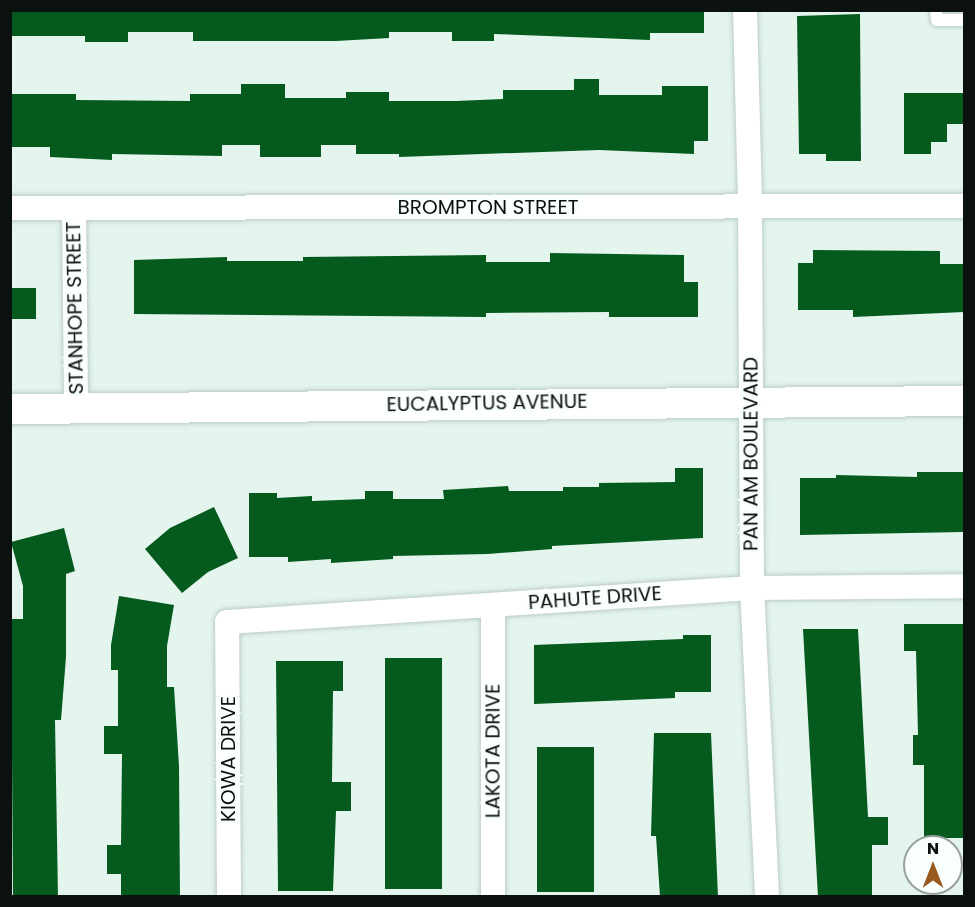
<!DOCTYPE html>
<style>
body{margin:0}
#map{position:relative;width:975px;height:907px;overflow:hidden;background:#e3f5ed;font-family:Poppins,sans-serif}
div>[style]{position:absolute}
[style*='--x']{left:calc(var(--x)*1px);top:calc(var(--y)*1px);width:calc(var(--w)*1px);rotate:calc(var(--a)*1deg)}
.building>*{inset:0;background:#055a1e;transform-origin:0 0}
.roads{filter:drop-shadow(0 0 2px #bccdc6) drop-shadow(0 0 2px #bccdc6)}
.service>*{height:12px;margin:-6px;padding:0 6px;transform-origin:6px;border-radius:6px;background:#fff}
.minor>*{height:24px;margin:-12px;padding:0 12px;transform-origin:12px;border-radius:12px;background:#fff}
.tertiary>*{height:30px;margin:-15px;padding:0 15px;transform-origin:15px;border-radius:15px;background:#fff}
span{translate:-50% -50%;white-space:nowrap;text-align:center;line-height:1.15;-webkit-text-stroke:6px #f8fffc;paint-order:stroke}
.street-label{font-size:20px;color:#0b110f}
.frame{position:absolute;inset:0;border:12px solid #0b110f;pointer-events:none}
.north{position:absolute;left:903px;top:835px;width:60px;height:60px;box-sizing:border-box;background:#f8fffc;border:2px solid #99a09d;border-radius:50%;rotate:0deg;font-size:16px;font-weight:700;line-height:24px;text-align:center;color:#0b110f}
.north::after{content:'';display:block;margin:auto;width:21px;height:27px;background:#97591e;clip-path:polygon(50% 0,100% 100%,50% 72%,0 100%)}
</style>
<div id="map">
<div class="building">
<i style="clip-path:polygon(10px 10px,704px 10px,704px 33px,650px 33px,650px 40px,494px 34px,494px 41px,452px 41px,452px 32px,389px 32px,389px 38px,336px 41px,193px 41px,193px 32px,128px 32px,128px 42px,85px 42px,85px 36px,10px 36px)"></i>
<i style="clip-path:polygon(860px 14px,861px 161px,826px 161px,826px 154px,799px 154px,797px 16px)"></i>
<i style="clip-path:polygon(574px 79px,599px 79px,599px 95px,662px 95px,662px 86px,708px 86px,708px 141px,694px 141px,694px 154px,599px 150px,399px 157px,399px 154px,356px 154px,356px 145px,321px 145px,321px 157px,260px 157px,260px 145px,222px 145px,222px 156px,112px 154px,112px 160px,50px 157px,50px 147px,10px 147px,10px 94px,76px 94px,76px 100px,190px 101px,190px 94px,241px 94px,241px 84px,285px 84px,285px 98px,346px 98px,346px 92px,389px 92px,389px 101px,456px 101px,503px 99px,503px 90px,574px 90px)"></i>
<i style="clip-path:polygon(904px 93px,964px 93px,964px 124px,947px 124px,947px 142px,931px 142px,931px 154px,904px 154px)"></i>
<i style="clip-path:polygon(813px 250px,940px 251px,940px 264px,964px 264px,964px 312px,853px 317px,853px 310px,798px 310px,798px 263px,813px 263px)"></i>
<i style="clip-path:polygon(550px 253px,684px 255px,684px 282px,698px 282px,698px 317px,609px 317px,609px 312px,486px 313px,486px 317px,134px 314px,134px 260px,227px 257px,227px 261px,303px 261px,303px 257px,486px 255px,486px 262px,550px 262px)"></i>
<i style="left:10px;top:288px;width:26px;height:31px"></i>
<i style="clip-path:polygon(675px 468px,703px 468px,703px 538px,552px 546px,552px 549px,487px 554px,393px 556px,393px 559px,331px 563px,331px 559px,288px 562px,288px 557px,249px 557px,249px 493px,277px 493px,277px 498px,312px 496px,312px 501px,365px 499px,365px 491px,393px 491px,393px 499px,444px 499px,443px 490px,508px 486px,509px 491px,563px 491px,563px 487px,599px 487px,599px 483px,675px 482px)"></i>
<i style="clip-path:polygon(917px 472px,964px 472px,964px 532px,800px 535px,800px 478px,836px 478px,836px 475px,917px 477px)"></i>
<i style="clip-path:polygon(214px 507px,238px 558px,208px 572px,182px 593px,145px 549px,170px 528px)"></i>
<i style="clip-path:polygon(64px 528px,75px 571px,66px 574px,66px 657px,61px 720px,55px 720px,58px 897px,13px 897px,11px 619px,23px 619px,23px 586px,11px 542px)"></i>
<i style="clip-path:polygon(119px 596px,174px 605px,167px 646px,167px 687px,174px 687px,179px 766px,180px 897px,121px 897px,121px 874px,107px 874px,107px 845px,121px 845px,122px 754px,104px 754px,104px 726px,118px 726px,118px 670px,111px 670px,111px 645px)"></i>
<i style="clip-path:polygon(904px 624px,964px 624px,964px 838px,924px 838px,924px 765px,913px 765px,913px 735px,918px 735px,916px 651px,904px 651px)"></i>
<i style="clip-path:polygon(803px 629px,858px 629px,868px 817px,888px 817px,888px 845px,872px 845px,872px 897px,818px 897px)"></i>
<i style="clip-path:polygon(683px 635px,711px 635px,711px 692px,675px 692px,675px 698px,534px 704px,534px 645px,683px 639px)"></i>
<i style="left:385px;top:658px;width:57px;height:231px"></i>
<i style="clip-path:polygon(276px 661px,343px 661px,343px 691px,333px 691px,332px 782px,351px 782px,351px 811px,336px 811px,333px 891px,278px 891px)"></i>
<i style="clip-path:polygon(654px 733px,711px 733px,718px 897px,660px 897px,656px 836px,651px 836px)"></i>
<i style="left:537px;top:747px;width:57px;height:145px"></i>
</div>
<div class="roads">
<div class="service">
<i style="--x:936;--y:10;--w:10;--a:84"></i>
<i style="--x:937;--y:20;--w:27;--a:0"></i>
</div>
<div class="minor">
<i style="--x:745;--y:10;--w:197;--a:88.5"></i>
<i style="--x:750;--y:207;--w:381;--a:89.7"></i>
<i style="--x:752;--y:588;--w:308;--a:87.2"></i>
<i style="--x:10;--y:208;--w:954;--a:-0.12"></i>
<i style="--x:74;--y:209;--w:199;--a:89.4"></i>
<i style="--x:493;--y:605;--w:291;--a:90"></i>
<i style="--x:229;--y:896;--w:274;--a:-90.4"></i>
<i style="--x:227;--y:622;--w:526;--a:-3.71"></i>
<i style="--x:752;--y:588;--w:212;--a:-0.5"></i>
</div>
<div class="tertiary">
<i style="--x:10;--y:409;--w:954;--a:-0.48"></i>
</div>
</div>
<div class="street-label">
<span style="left:488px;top:207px">BROMPTON STREET</span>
<span style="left:75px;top:308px;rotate:-91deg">STANHOPE STREET</span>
<span style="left:487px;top:403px;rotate:-1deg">EUCALYPTUS AVENUE</span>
<span style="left:751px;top:454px;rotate:-90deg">PAN AM BOULEVARD</span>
<span style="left:595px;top:598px;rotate:-4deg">PAHUTE DRIVE</span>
<span style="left:493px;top:751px;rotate:-90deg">LAKOTA DRIVE</span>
<span style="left:228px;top:759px;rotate:-90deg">KIOWA DRIVE</span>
</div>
<div class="frame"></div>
<div class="north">N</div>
</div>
